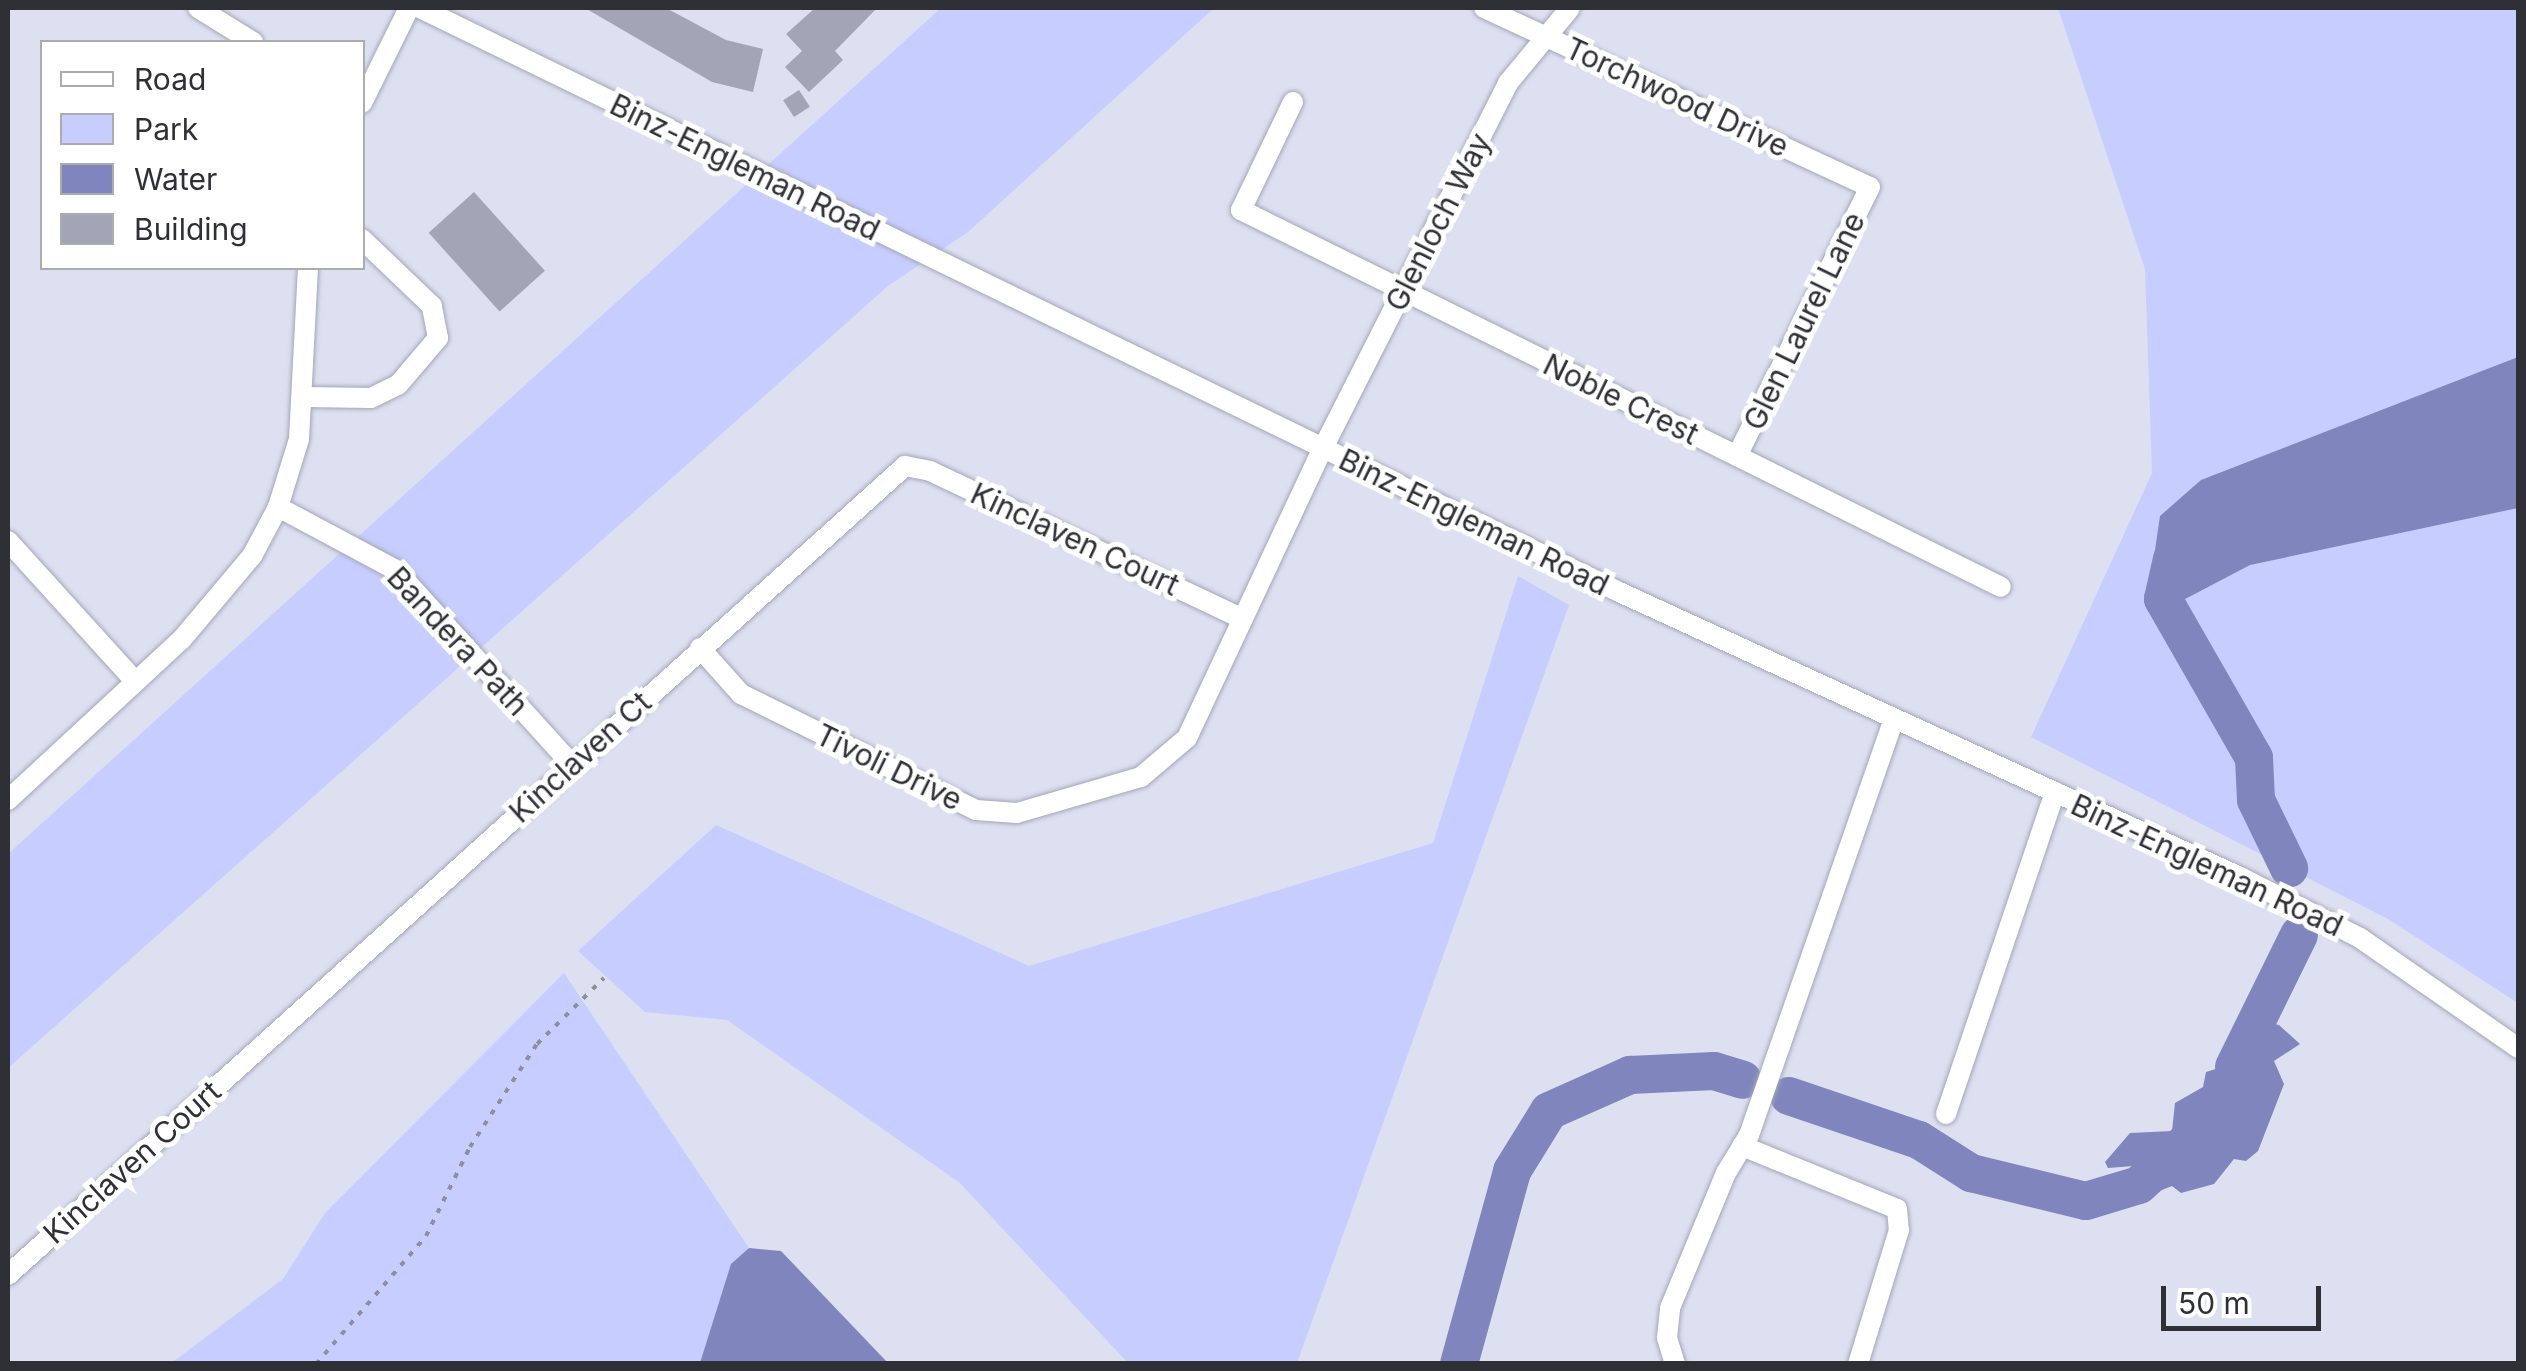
<!DOCTYPE html>
<style>
body{margin:0}
#map{position:relative;width:2526px;height:1371px;overflow:hidden;background:#dde0f1;font-family:Inter,sans-serif}
div>[style]{position:absolute}
[style*='--x']{left:calc(var(--x)*1px);top:calc(var(--y)*1px);width:calc(var(--w)*1px);rotate:calc(var(--a)*1deg)}
.green>*{inset:0;background:#c7cdfe}
.water>*{inset:0;background:#8086bd}
.river>*{height:38px;margin:-19px;padding:0 19px;transform-origin:19px;border-radius:19px;background:#8086bd}
.building>*{inset:0;background:#a2a5b5;transform-origin:0 0}
.path>*{height:4px;margin-top:-2px;transform-origin:0;background:repeating-linear-gradient(90deg,#8d8f9b 0 5px,transparent 0 13px)}
.roads{filter:drop-shadow(0 0 2px #a4a6b7) drop-shadow(0 0 2px #a4a6b7)}
.minor>*{height:20px;margin:-10px;padding:0 10px;transform-origin:10px;border-radius:10px;background:#fff}
span{translate:-50% -50%;white-space:nowrap;text-align:center;line-height:1.15;-webkit-text-stroke:10px #fff;paint-order:stroke}
.street-label{font-size:30px;color:#2f3036}
.frame{position:absolute;inset:0;border:10px solid #2f3036;pointer-events:none}
.legend{position:absolute;left:40px;top:40px;width:325px;height:230px;box-sizing:border-box;background:#fff;border:2px solid #acacaf;margin:0;padding:12px 18px;list-style:none;font-size:30px;color:#2f3036}
.legend li{display:flex;align-items:center;gap:20px;height:50px}
.legend b{width:50px;border:2px solid #acacaf}
.scale{position:absolute;left:2161px;top:1286px;width:160px;height:45px;box-sizing:border-box;border:5px solid #2f3036;border-top:0;padding-left:12px;font-size:30px;line-height:35px;white-space:nowrap;color:#2f3036;-webkit-text-stroke:8px #fff;paint-order:stroke}
</style>
<div id="map">
<div class="green">
<i style="clip-path:polygon(941px 8px,1214px 8px,968px 232px,888px 286px,8px 1068px,8px 854px)"></i>
<i style="clip-path:polygon(2058px 8px,2518px 8px,2518px 1003px,2388px 919px,2031px 737px,2152px 473px,2145px 269px)"></i>
<i style="clip-path:polygon(1518px 576px,1569px 605px,1297px 1363px,1128px 1363px,960px 1183px,727px 1020px,645px 1012px,578px 951px,716px 825px,1029px 966px,1433px 843px)"></i>
<i style="clip-path:polygon(564px 973px,749px 1248px,707px 1363px,170px 1364px,283px 1279px,325px 1213px)"></i>
</div>
<div class="water">
<i style="clip-path:polygon(2518px 357px,2518px 508px,2250px 565px,2168px 608px,2150px 584px,2160px 516px,2201px 480px)"></i>
<i style="clip-path:polygon(2253px 1019px,2279px 1025px,2300px 1044px,2274px 1061px,2284px 1084px,2258px 1151px,2246px 1161px,2234px 1159px,2214px 1184px,2181px 1193px,2172px 1186px,2121px 1206px,2159px 1186px,2160px 1164px,2108px 1168px,2105px 1162px,2130px 1133px,2172px 1131px,2175px 1103px,2203px 1087px,2206px 1072px,2232px 1064px)"></i>
<i style="clip-path:polygon(749px 1248px,781px 1251px,888px 1363px,700px 1363px,731px 1264px)"></i>
</div>
<div class="river">
<i style="--x:2172;--y:559;--w:41;--a:102.7"></i>
<i style="--x:2163;--y:599;--w:183;--a:60.2"></i>
<i style="--x:2254;--y:758;--w:42;--a:87.3"></i>
<i style="--x:2256;--y:800;--w:76;--a:64.1"></i>
<i style="--x:2234;--y:1067;--w:147;--a:-63.8"></i>
<i style="--x:1789;--y:1096;--w:137;--a:18.7"></i>
<i style="--x:1919;--y:1140;--w:62;--a:32.4"></i>
<i style="--x:1971;--y:1173;--w:118;--a:13.7"></i>
<i style="--x:2086;--y:1201;--w:55;--a:-16.8"></i>
<i style="--x:2139;--y:1185;--w:79;--a:-42.4"></i>
<i style="--x:1459;--y:1364;--w:200;--a:-74.6"></i>
<i style="--x:1512;--y:1171;--w:70;--a:-58.3"></i>
<i style="--x:1549;--y:1111;--w:89;--a:-24"></i>
<i style="--x:1630;--y:1075;--w:84;--a:-2.7"></i>
<i style="--x:1714;--y:1071;--w:30;--a:17"></i>
</div>
<div class="building">
<i style="clip-path:polygon(585px 8px,666px 8px,726px 40px,763px 49px,753px 92px,712px 82px)"></i>
<i style="clip-path:polygon(815px 8px,877px 8px,835px 51px,843px 60px,809px 92px,785px 67px,802px 51px,786px 34px)"></i>
<i style="left:799px;top:90px;width:20px;height:19px;rotate:57deg"></i>
<i style="left:474px;top:192px;width:106px;height:61px;rotate:48deg"></i>
</div>
<div class="path">
<i style="--x:316;--y:1364;--w:169;--a:-49.3"></i>
<i style="--x:426;--y:1236;--w:99;--a:-63.7"></i>
<i style="--x:470;--y:1147;--w:123;--a:-57"></i>
<i style="--x:537;--y:1044;--w:94;--a:-44.6"></i>
</div>
<div class="roads">
<div class="minor">
<i style="--x:198;--y:8;--w:65;--a:31.7"></i>
<i style="--x:420;--y:8;--w:1331;--a:25.97"></i>
<i style="--x:1617;--y:591;--w:686;--a:24.66"></i>
<i style="--x:2240;--y:877;--w:135;--a:26.9"></i>
<i style="--x:2360;--y:938;--w:193;--a:34.8"></i>
<i style="--x:1484;--y:8;--w:425;--a:24.9"></i>
<i style="--x:1870;--y:187;--w:300;--a:116.3"></i>
<i style="--x:1293;--y:102;--w:120;--a:115.7"></i>
<i style="--x:1241;--y:210;--w:848;--a:26.38"></i>
<i style="--x:362;--y:103;--w:106;--a:-63.7"></i>
<i style="--x:305;--y:397;--w:66;--a:0.9"></i>
<i style="--x:371;--y:398;--w:30;--a:-26"></i>
<i style="--x:398;--y:385;--w:62;--a:-49.6"></i>
<i style="--x:438;--y:338;--w:33;--a:-101"></i>
<i style="--x:432;--y:306;--w:97;--a:-136.3"></i>
<i style="--x:278;--y:507;--w:134;--a:28.1"></i>
<i style="--x:396;--y:570;--w:263;--a:47.9"></i>
<i style="--x:8;--y:541;--w:190;--a:47.8"></i>
<i style="--x:700;--y:648;--w:62;--a:48.3"></i>
<i style="--x:741;--y:694;--w:262;--a:26.3"></i>
<i style="--x:976;--y:810;--w:41;--a:4.2"></i>
<i style="--x:1017;--y:813;--w:129;--a:-16.2"></i>
<i style="--x:1141;--y:777;--w:60;--a:-40.3"></i>
<i style="--x:1187;--y:738;--w:320;--a:-64.9"></i>
<i style="--x:1323;--y:448;--w:409;--a:-63.1"></i>
<i style="--x:1508;--y:83;--w:97;--a:-50.4"></i>
<i style="--x:8;--y:800;--w:237;--a:-42.8"></i>
<i style="--x:182;--y:639;--w:109;--a:-49.9"></i>
<i style="--x:252;--y:556;--w:55;--a:-62"></i>
<i style="--x:278;--y:507;--w:71;--a:-72.8"></i>
<i style="--x:299;--y:439;--w:171;--a:-87"></i>
<i style="--x:1946;--y:1114;--w:340;--a:-71.3"></i>
<i style="--x:1742;--y:1146;--w:167;--a:22.1"></i>
<i style="--x:1897;--y:1209;--w:21;--a:85"></i>
<i style="--x:1899;--y:1230;--w:140;--a:107"></i>
<i style="--x:8;--y:1275;--w:1208;--a:-42.05"></i>
<i style="--x:905;--y:466;--w:25;--a:11"></i>
<i style="--x:930;--y:471;--w:346;--a:25.3"></i>
<i style="--x:1675;--y:1364;--w:27;--a:-107"></i>
<i style="--x:1667;--y:1338;--w:30;--a:-84"></i>
<i style="--x:1670;--y:1308;--w:146;--a:-67.5"></i>
<i style="--x:1726;--y:1173;--w:44;--a:-58.8"></i>
<i style="--x:1749;--y:1135;--w:441;--a:-70.8"></i>
</div>
</div>
<div class="street-label">
<span style="left:1677px;top:97px;rotate:25deg">Torchwood Drive</span>
<span style="left:745px;top:167px;rotate:26deg">Binz-Engleman Road</span>
<span style="left:1438px;top:222px;rotate:-63deg">Glenloch Way</span>
<span style="left:1804px;top:321px;rotate:-64deg">Glen Laurel Lane</span>
<span style="left:1621px;top:399px;rotate:26deg">Noble Crest</span>
<span style="left:1474px;top:522px;rotate:26deg">Binz-Engleman Road</span>
<span style="left:1075px;top:539px;rotate:25deg">Kinclaven Court</span>
<span style="left:458px;top:641px;rotate:47deg">Bandera Path</span>
<span style="left:580px;top:757px;rotate:-42deg">Kinclaven Ct</span>
<span style="left:889px;top:767px;rotate:26deg">Tivoli Drive</span>
<span style="left:2207px;top:865px;rotate:25deg">Binz-Engleman Road</span>
<span style="left:132px;top:1162px;rotate:-42deg">Kinclaven Court</span>
</div>
<div class="frame"></div>
<ul class="legend">
<li><b style="height:12px;background:#fff"></b>Road</li>
<li><b style="height:28px;background:#c7cdfe"></b>Park</li>
<li><b style="height:28px;background:#8086bd"></b>Water</li>
<li><b style="height:28px;background:#a2a5b5"></b>Building</li>
</ul>
<div class="scale">50 m</div>
</div>
